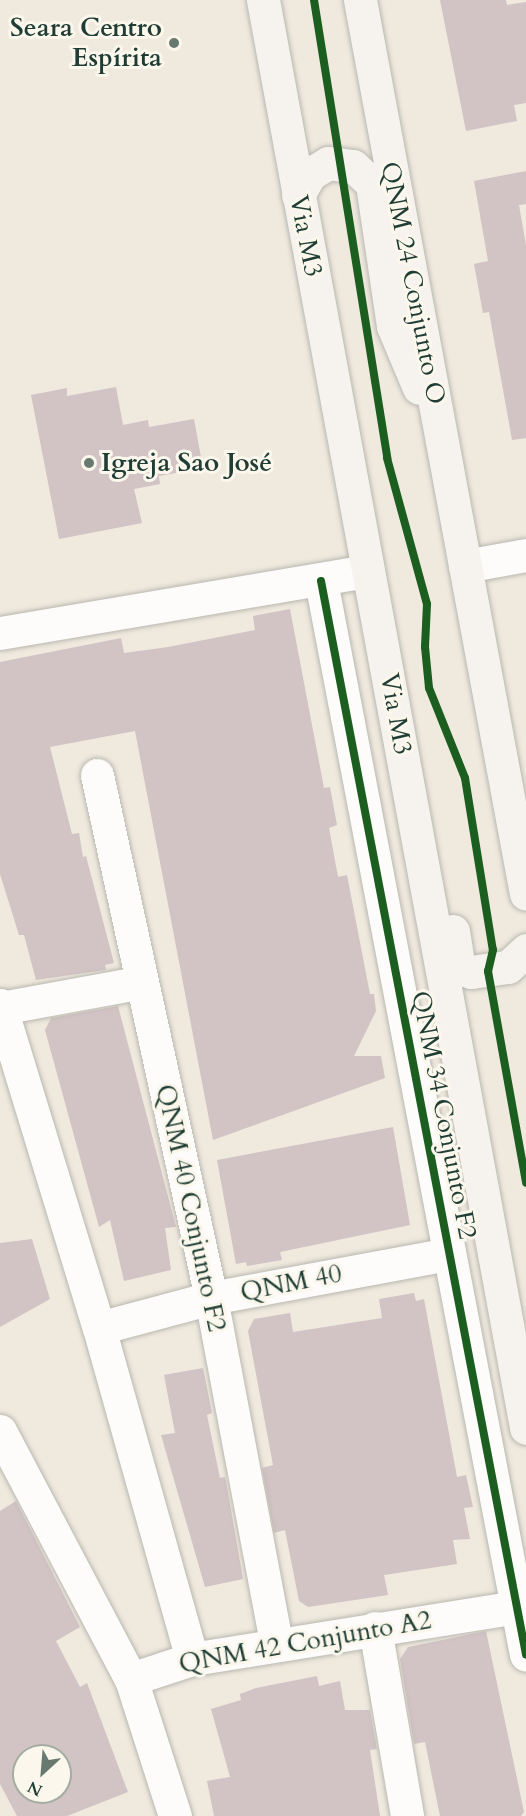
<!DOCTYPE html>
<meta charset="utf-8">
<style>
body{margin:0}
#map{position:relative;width:526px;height:1816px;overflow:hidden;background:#efe9de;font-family:Cardo,serif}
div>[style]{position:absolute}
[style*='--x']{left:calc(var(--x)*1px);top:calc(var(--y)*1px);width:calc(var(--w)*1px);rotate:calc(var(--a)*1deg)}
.building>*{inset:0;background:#d2c3c5}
.roads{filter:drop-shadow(0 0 2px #b9b8b0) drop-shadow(0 0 2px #b9b8b0)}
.minor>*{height:33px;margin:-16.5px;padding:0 16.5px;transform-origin:16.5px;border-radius:16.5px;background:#fdfcfa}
.tertiary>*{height:33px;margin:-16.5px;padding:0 16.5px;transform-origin:16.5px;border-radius:16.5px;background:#fdfcfa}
.secondary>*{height:33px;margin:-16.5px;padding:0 16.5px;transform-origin:16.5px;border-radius:16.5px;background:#f6f3ef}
.cycleway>*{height:8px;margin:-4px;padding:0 4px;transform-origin:4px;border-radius:4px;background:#1b5e20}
.dots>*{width:16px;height:16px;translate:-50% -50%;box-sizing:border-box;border:3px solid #fbf7ec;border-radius:50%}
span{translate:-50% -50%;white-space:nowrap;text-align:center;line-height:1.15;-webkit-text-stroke:6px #fbf7ec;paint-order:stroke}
.poi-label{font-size:26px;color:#1f3d34;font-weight:700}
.right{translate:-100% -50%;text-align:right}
.left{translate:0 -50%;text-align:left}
.street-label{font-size:26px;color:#1f3d34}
.north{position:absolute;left:12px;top:1744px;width:60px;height:60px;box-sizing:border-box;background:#fbf7ec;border:2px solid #a3ada2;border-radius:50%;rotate:206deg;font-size:16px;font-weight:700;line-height:24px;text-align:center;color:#1f3d34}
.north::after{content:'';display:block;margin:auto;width:21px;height:27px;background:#687970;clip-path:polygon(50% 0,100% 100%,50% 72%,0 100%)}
</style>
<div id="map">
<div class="building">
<i style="clip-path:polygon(440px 0,506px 0,507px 5px,526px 2px,526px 103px,514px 105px,517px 121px,466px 131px)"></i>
<i style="clip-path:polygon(526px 171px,526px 204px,519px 205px,526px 245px,526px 438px,512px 440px,489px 312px,483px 313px,474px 264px,488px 261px,474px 181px)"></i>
<i style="clip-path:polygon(116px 387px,123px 425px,148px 420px,149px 427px,194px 419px,203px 468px,159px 476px,160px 484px,134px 489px,142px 523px,59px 539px,31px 395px,67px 388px,67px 396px)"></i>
<i style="clip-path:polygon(290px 609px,324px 788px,330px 787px,337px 825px,329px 828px,338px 877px,347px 875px,370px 994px,374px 994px,376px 1011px,354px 1056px,381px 1056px,385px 1078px,213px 1140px,135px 731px,50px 747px,72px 834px,79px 833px,83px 857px,86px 856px,114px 963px,105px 965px,106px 970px,36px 980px,24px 935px,19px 935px,0 874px,0 662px,121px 638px,124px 653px,168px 647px,255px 630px,253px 616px)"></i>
<i style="clip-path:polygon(118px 1006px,176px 1227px,165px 1228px,171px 1270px,124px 1281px,110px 1220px,99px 1227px,45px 1030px,51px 1018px)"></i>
<i style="clip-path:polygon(393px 1127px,410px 1225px,280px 1252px,282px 1260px,247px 1266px,246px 1262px,236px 1264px,217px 1160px)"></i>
<i style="clip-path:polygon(32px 1239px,50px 1299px,0 1327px,0 1243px)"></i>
<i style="clip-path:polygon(414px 1293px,416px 1301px,424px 1299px,457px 1477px,466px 1475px,473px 1507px,464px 1508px,470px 1539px,453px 1540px,457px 1564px,384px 1575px,388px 1595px,308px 1607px,299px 1601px,285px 1530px,274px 1533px,262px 1468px,273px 1465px,248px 1331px,254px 1319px,290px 1313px,293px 1332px,382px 1318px,379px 1299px)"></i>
<i style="clip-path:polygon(203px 1368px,212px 1413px,207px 1415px,220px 1478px,225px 1477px,226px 1481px,243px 1579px,205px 1587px,161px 1435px,175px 1433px,164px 1375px)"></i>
<i style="clip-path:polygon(evenodd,16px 1501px,80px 1627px,56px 1641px,80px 1687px,87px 1683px,128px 1792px,67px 1816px,17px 1816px,0 1784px,0 1511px,16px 1501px,24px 1756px,60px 1756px,60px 1792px,24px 1792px,24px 1756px)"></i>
<i style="clip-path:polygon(486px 1631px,524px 1812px,521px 1816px,440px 1816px,425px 1742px,414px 1744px,400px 1659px,408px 1647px)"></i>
<i style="clip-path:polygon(317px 1676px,319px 1686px,340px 1681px,345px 1710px,370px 1710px,377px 1749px,370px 1750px,380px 1816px,214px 1816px,207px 1781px,230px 1777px,211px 1709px,241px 1700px,240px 1694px,256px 1688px)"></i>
</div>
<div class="roads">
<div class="minor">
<i style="--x:465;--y:566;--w:62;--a:-10.2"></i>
<i style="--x:321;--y:581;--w:1093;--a:79.19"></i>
<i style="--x:97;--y:775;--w:535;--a:77.7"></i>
<i style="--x:211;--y:1298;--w:351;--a:79.3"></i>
<i style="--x:0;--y:1005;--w:338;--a:73"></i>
<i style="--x:99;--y:1328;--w:344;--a:74.3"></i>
<i style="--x:1;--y:1008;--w:143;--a:-10.4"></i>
<i style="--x:99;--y:1328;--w:116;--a:-15"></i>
<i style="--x:211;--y:1298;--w:242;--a:-10.5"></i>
<i style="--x:0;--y:1431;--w:280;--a:62.2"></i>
<i style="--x:375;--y:1628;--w:191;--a:80.3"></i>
<i style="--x:175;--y:1816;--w:144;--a:-107.8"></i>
<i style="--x:131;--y:1679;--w:64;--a:-18.2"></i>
<i style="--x:192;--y:1659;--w:329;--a:-9.1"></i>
</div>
<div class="tertiary">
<i style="--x:0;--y:633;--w:372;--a:-9.6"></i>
</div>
<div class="secondary">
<i style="--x:263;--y:0;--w:1452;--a:79.56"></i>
<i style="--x:360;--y:0;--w:909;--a:79.48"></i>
<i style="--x:298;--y:195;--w:24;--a:-60"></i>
<i style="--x:310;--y:174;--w:21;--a:-31"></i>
<i style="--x:328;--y:163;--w:25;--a:7"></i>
<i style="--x:353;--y:166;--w:26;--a:43"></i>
<i style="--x:372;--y:184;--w:144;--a:81.6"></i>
<i style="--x:393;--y:326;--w:67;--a:67.2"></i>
<i style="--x:453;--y:931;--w:36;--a:81"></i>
<i style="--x:459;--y:967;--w:13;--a:23"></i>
<i style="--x:471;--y:972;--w:37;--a:-8"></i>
<i style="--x:508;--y:967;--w:25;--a:-43"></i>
</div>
</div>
<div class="cycleway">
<i style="--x:314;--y:0;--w:464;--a:80.9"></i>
<i style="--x:387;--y:458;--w:151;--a:74.7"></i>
<i style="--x:427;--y:604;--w:43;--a:92.7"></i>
<i style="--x:425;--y:647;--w:41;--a:84.4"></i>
<i style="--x:429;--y:688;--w:97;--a:68.2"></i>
<i style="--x:465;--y:778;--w:174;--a:80.8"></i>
<i style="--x:493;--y:950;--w:22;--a:103"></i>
<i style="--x:488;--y:971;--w:215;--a:79.8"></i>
<i style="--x:321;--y:581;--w:1093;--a:79.19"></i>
</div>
<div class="dots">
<i style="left:174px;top:43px;background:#687970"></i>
<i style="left:89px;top:463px;background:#687970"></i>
</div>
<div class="poi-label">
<span class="right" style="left:162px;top:43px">Seara Centro<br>Espírita</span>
<span class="left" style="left:101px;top:463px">Igreja Sao José</span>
</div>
<div class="street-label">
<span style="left:306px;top:236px;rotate:79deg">Via M3</span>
<span style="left:413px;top:283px;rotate:79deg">QNM 24 Conjunto O</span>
<span style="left:396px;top:714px;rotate:80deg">Via M3</span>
<span style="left:444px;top:1115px;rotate:79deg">QNM 34 Conjunto F2</span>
<span style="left:191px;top:1208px;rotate:78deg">QNM 40 Conjunto F2</span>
<span style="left:291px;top:1283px;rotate:-11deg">QNM 40</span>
<span style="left:305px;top:1642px;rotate:-10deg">QNM 42 Conjunto A2</span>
</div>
<div class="north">N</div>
</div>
